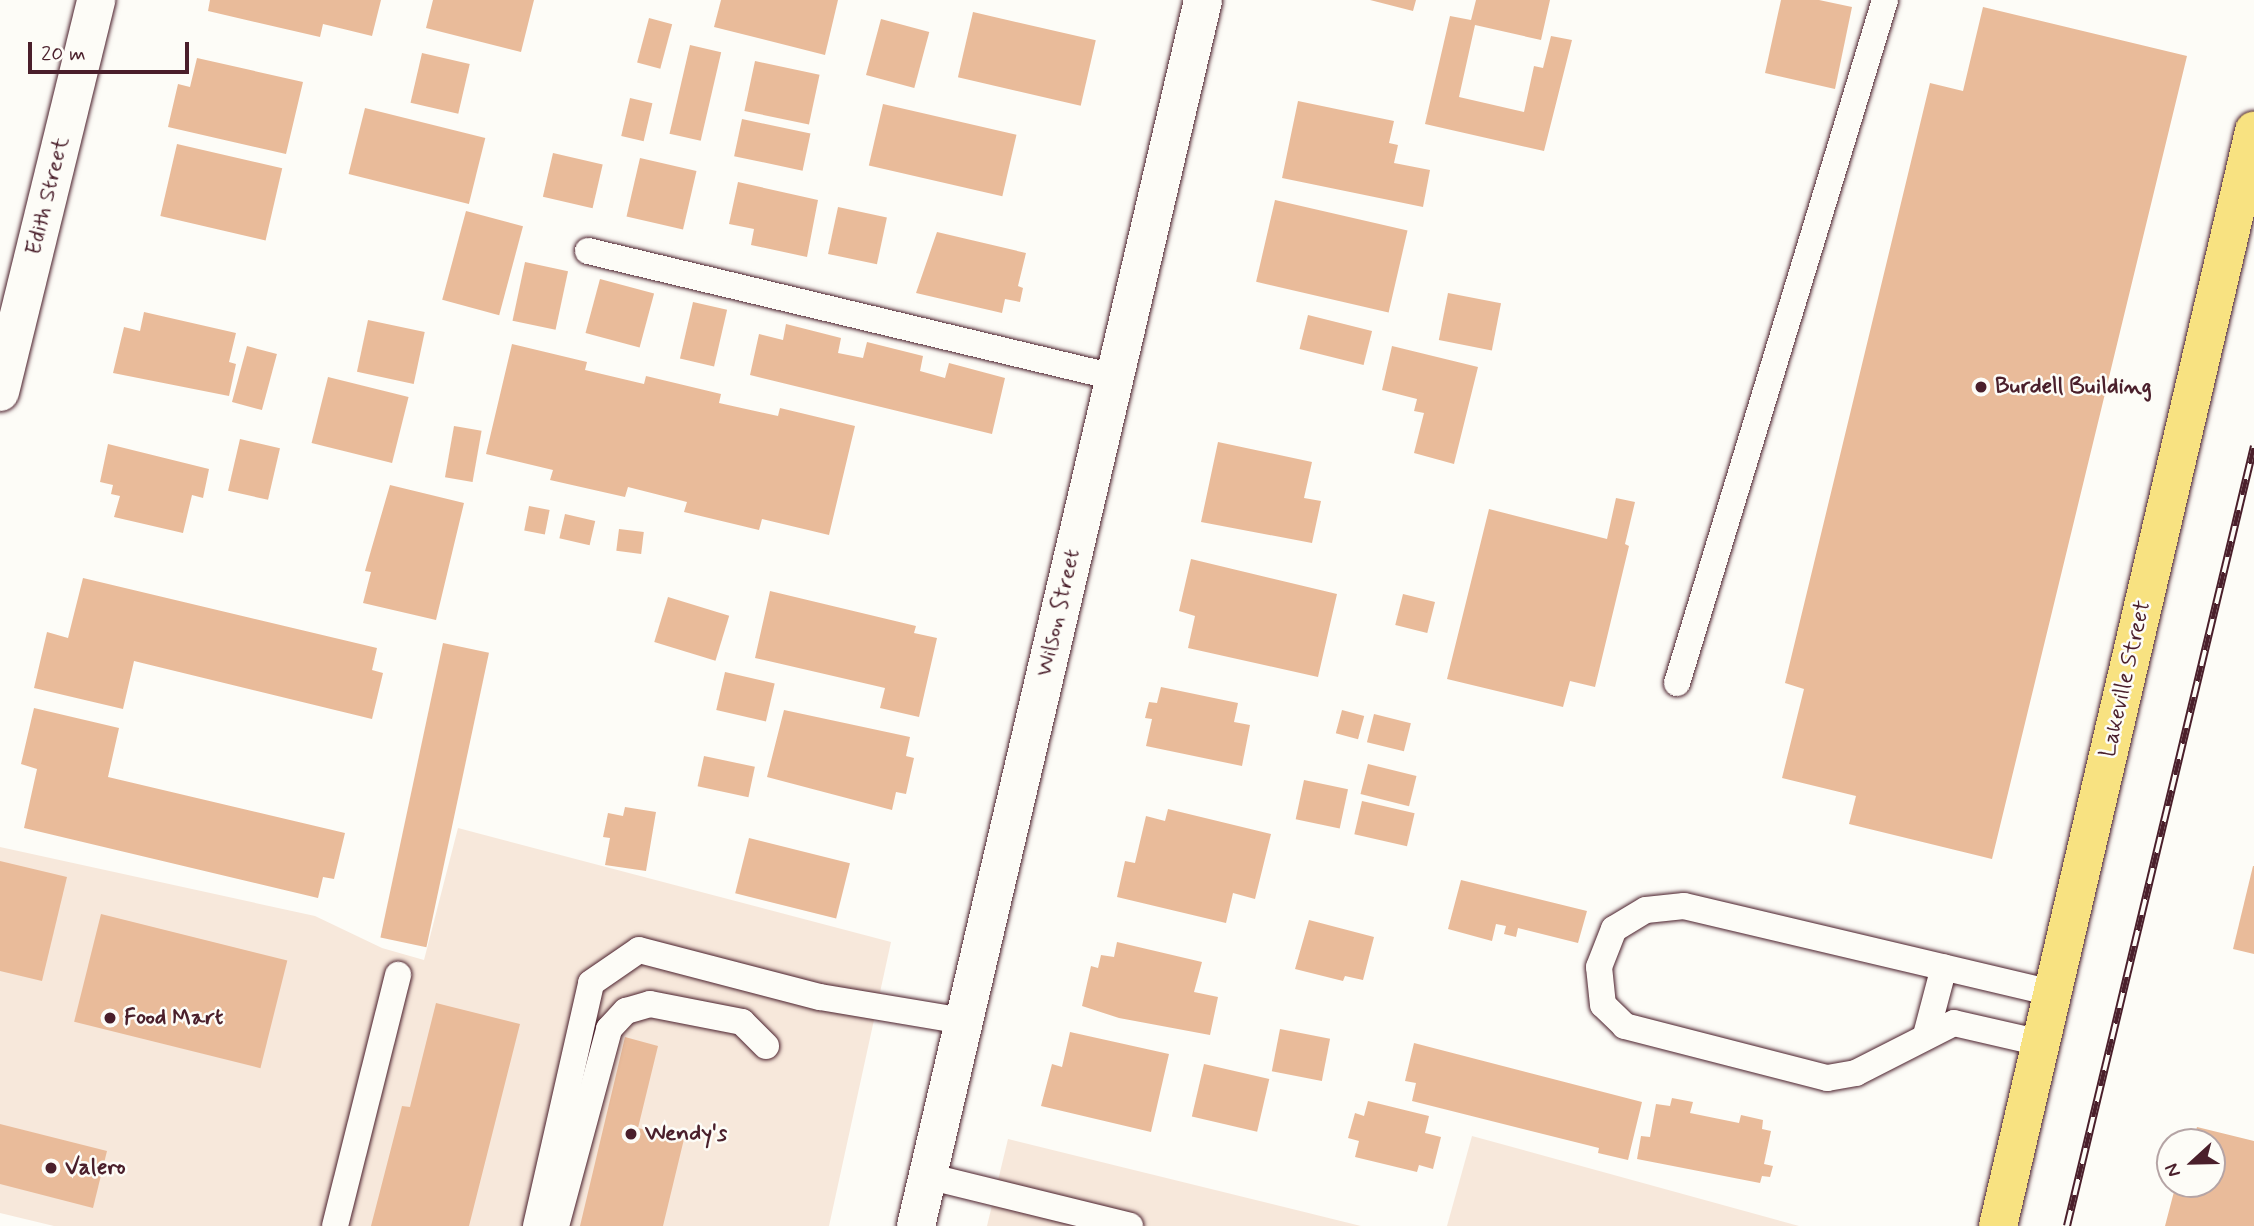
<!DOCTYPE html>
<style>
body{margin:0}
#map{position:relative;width:2254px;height:1226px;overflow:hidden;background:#fdfcf7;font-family:Mynerve,sans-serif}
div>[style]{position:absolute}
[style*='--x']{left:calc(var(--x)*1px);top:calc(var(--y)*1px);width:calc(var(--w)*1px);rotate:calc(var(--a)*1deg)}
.built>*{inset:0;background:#f7e8db}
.building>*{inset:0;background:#e9bb9a;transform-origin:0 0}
.roads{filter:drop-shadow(0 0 2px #4a1f2b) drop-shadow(0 0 2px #4a1f2b)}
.lane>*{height:26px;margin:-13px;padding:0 13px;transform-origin:13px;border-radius:13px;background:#fdfcf7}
.street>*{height:38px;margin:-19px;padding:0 19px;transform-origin:19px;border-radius:19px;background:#fdfcf7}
.primary>*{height:38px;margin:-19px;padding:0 19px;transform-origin:19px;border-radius:19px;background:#f8e281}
.rail>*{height:8px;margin-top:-4px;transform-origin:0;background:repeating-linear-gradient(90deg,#fdfcf7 0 16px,#4a1f2b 0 32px);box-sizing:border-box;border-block:2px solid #4a1f2b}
.dots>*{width:19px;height:19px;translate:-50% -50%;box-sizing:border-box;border:4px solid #fdfcf7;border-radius:50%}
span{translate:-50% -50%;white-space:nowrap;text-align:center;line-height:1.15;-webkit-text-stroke:5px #fdfcf7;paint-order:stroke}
.street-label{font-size:23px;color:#4a1f2b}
.poi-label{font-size:23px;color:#4a1f2b;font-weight:700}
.left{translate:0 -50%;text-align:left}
.north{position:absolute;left:2156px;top:1128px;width:70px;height:70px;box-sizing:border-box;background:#fdfcf7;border:2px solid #b5a4a5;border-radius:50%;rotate:248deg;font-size:19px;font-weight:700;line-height:28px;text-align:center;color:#4a1f2b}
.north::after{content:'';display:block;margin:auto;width:24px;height:32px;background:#4a1f2b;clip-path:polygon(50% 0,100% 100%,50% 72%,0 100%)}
.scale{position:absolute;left:28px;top:42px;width:161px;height:32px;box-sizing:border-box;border:4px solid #4a1f2b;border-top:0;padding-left:9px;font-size:21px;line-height:24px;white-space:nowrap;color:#4a1f2b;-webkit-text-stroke:5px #fdfcf7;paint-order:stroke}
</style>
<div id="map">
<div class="built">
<i style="clip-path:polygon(458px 828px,891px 942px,829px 1226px,54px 1226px,0 1213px,0 847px,315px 916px,382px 948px,424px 960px)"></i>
<i style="clip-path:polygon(1472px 1136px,1799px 1226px,1447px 1226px)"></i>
<i style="clip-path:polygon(1008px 1139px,1361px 1226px,987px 1226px)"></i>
</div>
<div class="building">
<i style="clip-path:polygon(210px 0,381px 0,372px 36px,323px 24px,320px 37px,208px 11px)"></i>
<i style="clip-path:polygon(433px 0,534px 0,521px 52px,426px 28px)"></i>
<i style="clip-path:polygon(721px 0,838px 0,825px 55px,714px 27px)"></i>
<i style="clip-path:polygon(1370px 0,1416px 0,1413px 11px)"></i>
<i style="clip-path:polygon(1476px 0,1550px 0,1541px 40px,1475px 25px,1459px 97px,1524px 112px,1534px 66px,1543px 68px,1551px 36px,1572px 40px,1544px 151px,1425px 124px,1450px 16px,1471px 20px)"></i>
<i style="clip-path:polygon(1781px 0,1819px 0,1852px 7px,1835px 89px,1765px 73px)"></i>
<i style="clip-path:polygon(1983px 7px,2187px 56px,1992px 859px,1849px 824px,1856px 796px,1782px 778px,1804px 689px,1785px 683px,1930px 83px,1963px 91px)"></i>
<i style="left:973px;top:12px;width:126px;height:67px;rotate:13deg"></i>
<i style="left:649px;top:18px;width:24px;height:46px;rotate:15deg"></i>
<i style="left:881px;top:19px;width:50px;height:58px;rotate:15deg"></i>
<i style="left:690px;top:45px;width:32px;height:91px;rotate:13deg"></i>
<i style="left:422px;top:53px;width:49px;height:51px;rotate:13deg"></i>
<i style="clip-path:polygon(197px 58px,303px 82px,286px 154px,168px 127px,178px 84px,190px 87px)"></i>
<i style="left:755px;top:61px;width:66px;height:51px;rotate:12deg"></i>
<i style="left:630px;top:98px;width:23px;height:39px;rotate:13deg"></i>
<i style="clip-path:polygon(1298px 101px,1394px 121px,1389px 143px,1398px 145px,1394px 163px,1430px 170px,1423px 207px,1282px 178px)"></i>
<i style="left:883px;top:104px;width:137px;height:63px;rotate:13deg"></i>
<i style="left:365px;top:108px;width:124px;height:68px;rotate:14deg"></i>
<i style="left:742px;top:119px;width:70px;height:38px;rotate:12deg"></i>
<i style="left:177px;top:144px;width:108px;height:74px;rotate:13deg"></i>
<i style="left:553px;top:153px;width:51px;height:45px;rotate:13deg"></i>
<i style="left:640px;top:158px;width:58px;height:60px;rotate:13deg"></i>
<i style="clip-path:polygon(738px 182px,818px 200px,807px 257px,751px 245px,754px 229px,729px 224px)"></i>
<i style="left:1275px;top:200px;width:136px;height:84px;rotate:13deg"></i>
<i style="left:838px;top:207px;width:50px;height:48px;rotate:12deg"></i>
<i style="left:466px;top:211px;width:59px;height:92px;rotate:15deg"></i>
<i style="clip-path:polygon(937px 232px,1026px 253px,1018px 286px,1023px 288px,1020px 302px,1005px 299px,1002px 313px,916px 293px)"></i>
<i style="left:525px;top:262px;width:44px;height:60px;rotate:12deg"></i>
<i style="left:600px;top:279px;width:56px;height:56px;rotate:15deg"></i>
<i style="left:1448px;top:293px;width:54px;height:48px;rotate:11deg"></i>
<i style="left:693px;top:302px;width:35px;height:58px;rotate:13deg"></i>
<i style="clip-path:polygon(144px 312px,236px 333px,229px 362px,236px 364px,229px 396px,113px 373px,124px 327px,140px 331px)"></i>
<i style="left:1308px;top:315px;width:66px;height:35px;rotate:14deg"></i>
<i style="left:368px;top:320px;width:58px;height:53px;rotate:12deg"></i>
<i style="clip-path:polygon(786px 324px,841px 338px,838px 353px,863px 358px,867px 342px,923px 356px,920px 371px,945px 378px,949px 363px,1005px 378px,992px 434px,750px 375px,759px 334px,783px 340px)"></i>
<i style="clip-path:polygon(512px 344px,587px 362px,585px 370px,644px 384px,646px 376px,721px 394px,719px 403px,778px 416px,780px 408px,855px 426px,829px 535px,762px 519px,759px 530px,684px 512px,687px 502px,628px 487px,625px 497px,550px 480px,553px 470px,486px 454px)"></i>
<i style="left:247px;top:346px;width:31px;height:58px;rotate:15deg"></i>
<i style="clip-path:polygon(1392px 346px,1478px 367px,1454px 464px,1414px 453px,1424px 413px,1414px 411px,1417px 399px,1382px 390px)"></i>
<i style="left:328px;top:377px;width:83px;height:68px;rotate:14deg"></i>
<i style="left:454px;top:426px;width:28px;height:52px;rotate:10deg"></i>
<i style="left:240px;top:439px;width:41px;height:53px;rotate:13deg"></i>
<i style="clip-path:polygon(1218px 442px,1312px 462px,1304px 498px,1321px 501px,1312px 543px,1201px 522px)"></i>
<i style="clip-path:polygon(108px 444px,209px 469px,203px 498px,192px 495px,183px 533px,114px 517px,120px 496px,111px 494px,113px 485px,100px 482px)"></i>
<i style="clip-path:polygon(390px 485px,464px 503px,436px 620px,363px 603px,371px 572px,365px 571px)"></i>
<i style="clip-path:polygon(1616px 498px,1635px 502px,1625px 544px,1629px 546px,1595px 687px,1570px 681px,1563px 707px,1447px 679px,1489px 509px,1607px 539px)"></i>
<i style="left:529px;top:506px;width:21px;height:25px;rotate:11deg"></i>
<i style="left:565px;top:514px;width:31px;height:25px;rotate:13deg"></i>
<i style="left:619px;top:529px;width:25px;height:22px;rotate:7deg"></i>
<i style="clip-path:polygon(1191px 559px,1337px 594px,1318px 677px,1188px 648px,1195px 616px,1179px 611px)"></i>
<i style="clip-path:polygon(83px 578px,377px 648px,372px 670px,383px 673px,372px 719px,134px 661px,123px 709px,34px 688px,47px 632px,68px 638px)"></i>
<i style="clip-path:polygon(770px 591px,916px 626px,914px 633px,937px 638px,919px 717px,880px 708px,885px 688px,755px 658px)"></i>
<i style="left:1403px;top:594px;width:33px;height:32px;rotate:14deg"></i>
<i style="left:668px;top:597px;width:64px;height:47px;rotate:17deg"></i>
<i style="left:443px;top:643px;width:47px;height:301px;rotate:12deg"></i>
<i style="left:725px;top:672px;width:51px;height:39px;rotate:13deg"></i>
<i style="clip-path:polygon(1161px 687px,1238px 703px,1234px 722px,1250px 725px,1242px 766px,1146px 746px,1152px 719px,1145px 718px,1149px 702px,1157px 703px)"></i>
<i style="clip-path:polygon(34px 708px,119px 728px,108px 777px,345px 833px,334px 879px,323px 877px,318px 898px,24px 828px,37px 769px,21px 764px)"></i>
<i style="clip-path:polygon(784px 710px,910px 737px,906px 756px,914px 758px,906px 794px,896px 792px,892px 810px,767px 777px)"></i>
<i style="left:1342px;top:710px;width:23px;height:24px;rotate:15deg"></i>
<i style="left:1374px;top:714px;width:38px;height:29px;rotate:14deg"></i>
<i style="left:704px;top:756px;width:52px;height:31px;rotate:12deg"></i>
<i style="left:1368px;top:764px;width:50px;height:31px;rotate:14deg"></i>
<i style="left:1304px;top:780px;width:45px;height:40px;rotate:12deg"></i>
<i style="left:1362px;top:801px;width:54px;height:34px;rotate:13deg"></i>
<i style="clip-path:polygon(625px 807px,656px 812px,646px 871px,605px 865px,610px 838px,603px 837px,608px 813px,623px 816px)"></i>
<i style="clip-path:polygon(1168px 809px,1271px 834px,1255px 899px,1233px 893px,1226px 923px,1117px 897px,1125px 861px,1135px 863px,1146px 816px,1165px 821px)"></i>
<i style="left:749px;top:838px;width:104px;height:57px;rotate:14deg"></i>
<i style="clip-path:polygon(0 861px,67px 877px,42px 981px,0 971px)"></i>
<i style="clip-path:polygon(2253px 866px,2254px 866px,2254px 954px,2233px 949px)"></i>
<i style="clip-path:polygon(1461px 880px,1587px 911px,1578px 943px,1518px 928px,1516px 937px,1504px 934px,1506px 926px,1496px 924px,1492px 941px,1448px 929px)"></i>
<i style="left:101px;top:914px;width:192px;height:111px;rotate:14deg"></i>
<i style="clip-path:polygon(1309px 920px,1374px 937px,1363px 980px,1345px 976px,1343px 981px,1295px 969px)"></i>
<i style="clip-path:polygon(1117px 942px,1202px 962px,1194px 992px,1218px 997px,1210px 1035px,1119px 1018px,1082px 1006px,1091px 966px,1098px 968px,1101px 955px,1114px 957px)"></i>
<i style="clip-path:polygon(436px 1003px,520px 1024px,469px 1226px,371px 1226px,402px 1106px,410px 1107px)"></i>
<i style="left:1280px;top:1029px;width:51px;height:43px;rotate:11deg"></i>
<i style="clip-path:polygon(1070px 1032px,1169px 1054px,1151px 1132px,1041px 1106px,1052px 1064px,1062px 1067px)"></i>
<i style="clip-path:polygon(625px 1037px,658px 1046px,638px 1128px,684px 1139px,663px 1226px,580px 1226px)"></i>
<i style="clip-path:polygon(1414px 1043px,1642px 1102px,1628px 1160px,1598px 1153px,1599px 1148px,1412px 1101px,1416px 1083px,1405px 1081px)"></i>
<i style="left:1204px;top:1064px;width:67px;height:54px;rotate:13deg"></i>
<i style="clip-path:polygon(1672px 1098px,1693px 1102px,1690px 1113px,1739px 1123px,1741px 1115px,1763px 1120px,1762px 1129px,1771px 1131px,1764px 1164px,1773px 1166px,1770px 1177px,1762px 1176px,1760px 1183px,1637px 1159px,1641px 1136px,1650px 1137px,1656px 1104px,1670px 1106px)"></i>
<i style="clip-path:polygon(1368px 1101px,1429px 1116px,1425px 1133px,1441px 1137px,1433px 1169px,1419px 1165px,1417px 1172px,1355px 1157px,1359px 1141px,1348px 1138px,1355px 1113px,1364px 1116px)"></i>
<i style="clip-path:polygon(0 1124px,107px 1151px,93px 1208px,0 1184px)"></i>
<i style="clip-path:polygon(2197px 1127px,2254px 1141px,2254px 1226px,2165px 1226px,2176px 1184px,2212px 1184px,2212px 1142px,2193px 1142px)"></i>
</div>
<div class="roads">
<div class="lane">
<i style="--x:588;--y:251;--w:541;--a:13.47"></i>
<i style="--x:1677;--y:683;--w:714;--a:-73.06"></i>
<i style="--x:1926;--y:1035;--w:70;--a:-75.2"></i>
<i style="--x:2041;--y:1043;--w:89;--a:-167.1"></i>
<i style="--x:1954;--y:1023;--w:110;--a:153"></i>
<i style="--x:1856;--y:1073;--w:29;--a:170"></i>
<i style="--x:1827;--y:1078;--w:209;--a:-165.6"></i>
<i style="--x:1625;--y:1026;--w:30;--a:-136"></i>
<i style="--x:1603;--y:1005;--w:38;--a:-96"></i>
<i style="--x:1599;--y:967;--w:41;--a:-68.5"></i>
<i style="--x:1614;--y:929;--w:37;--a:-31"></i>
<i style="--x:1646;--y:910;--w:38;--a:-6"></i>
<i style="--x:1684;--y:906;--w:379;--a:13.3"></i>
<i style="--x:927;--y:1176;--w:209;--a:13.8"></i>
<i style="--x:335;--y:1226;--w:259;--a:-75.9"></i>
<i style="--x:536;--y:1226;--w:249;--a:-77.2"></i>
<i style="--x:591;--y:983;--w:58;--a:-34.5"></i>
<i style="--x:639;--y:950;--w:187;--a:14.6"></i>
<i style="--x:820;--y:997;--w:146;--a:9.5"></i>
<i style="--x:556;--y:1226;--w:204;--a:-74.9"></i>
<i style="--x:609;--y:1029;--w:25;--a:-47"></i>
<i style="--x:626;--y:1011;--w:25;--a:-16"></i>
<i style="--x:650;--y:1004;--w:94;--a:11.1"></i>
<i style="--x:742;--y:1022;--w:34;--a:45"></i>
</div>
<div class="street">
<i style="--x:0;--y:392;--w:404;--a:-76.2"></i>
<i style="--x:916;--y:1226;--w:1259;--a:-76.82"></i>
</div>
<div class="primary">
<i style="--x:1998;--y:1226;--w:1125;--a:-76.84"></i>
</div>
</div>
<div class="rail">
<i style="--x:2067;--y:1226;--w:802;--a:-76.52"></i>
</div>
<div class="dots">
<i style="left:1981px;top:387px;background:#4a1f2b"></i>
<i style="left:110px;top:1018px;background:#4a1f2b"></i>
<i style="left:631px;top:1134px;background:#4a1f2b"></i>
<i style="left:51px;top:1168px;background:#4a1f2b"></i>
</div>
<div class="street-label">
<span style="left:48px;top:196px;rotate:-76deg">Edith Street</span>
<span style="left:1059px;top:613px;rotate:-77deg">Wilson Street</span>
<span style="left:2126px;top:679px;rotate:-77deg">Lakeville Street</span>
</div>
<div class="poi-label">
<span class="left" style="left:1995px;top:387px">Burdell Building</span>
<span class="left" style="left:124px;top:1018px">Food Mart</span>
<span class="left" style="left:645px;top:1134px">Wendy's</span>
<span class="left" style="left:65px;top:1168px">Valero</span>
</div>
<div class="north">N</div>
<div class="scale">20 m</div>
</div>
